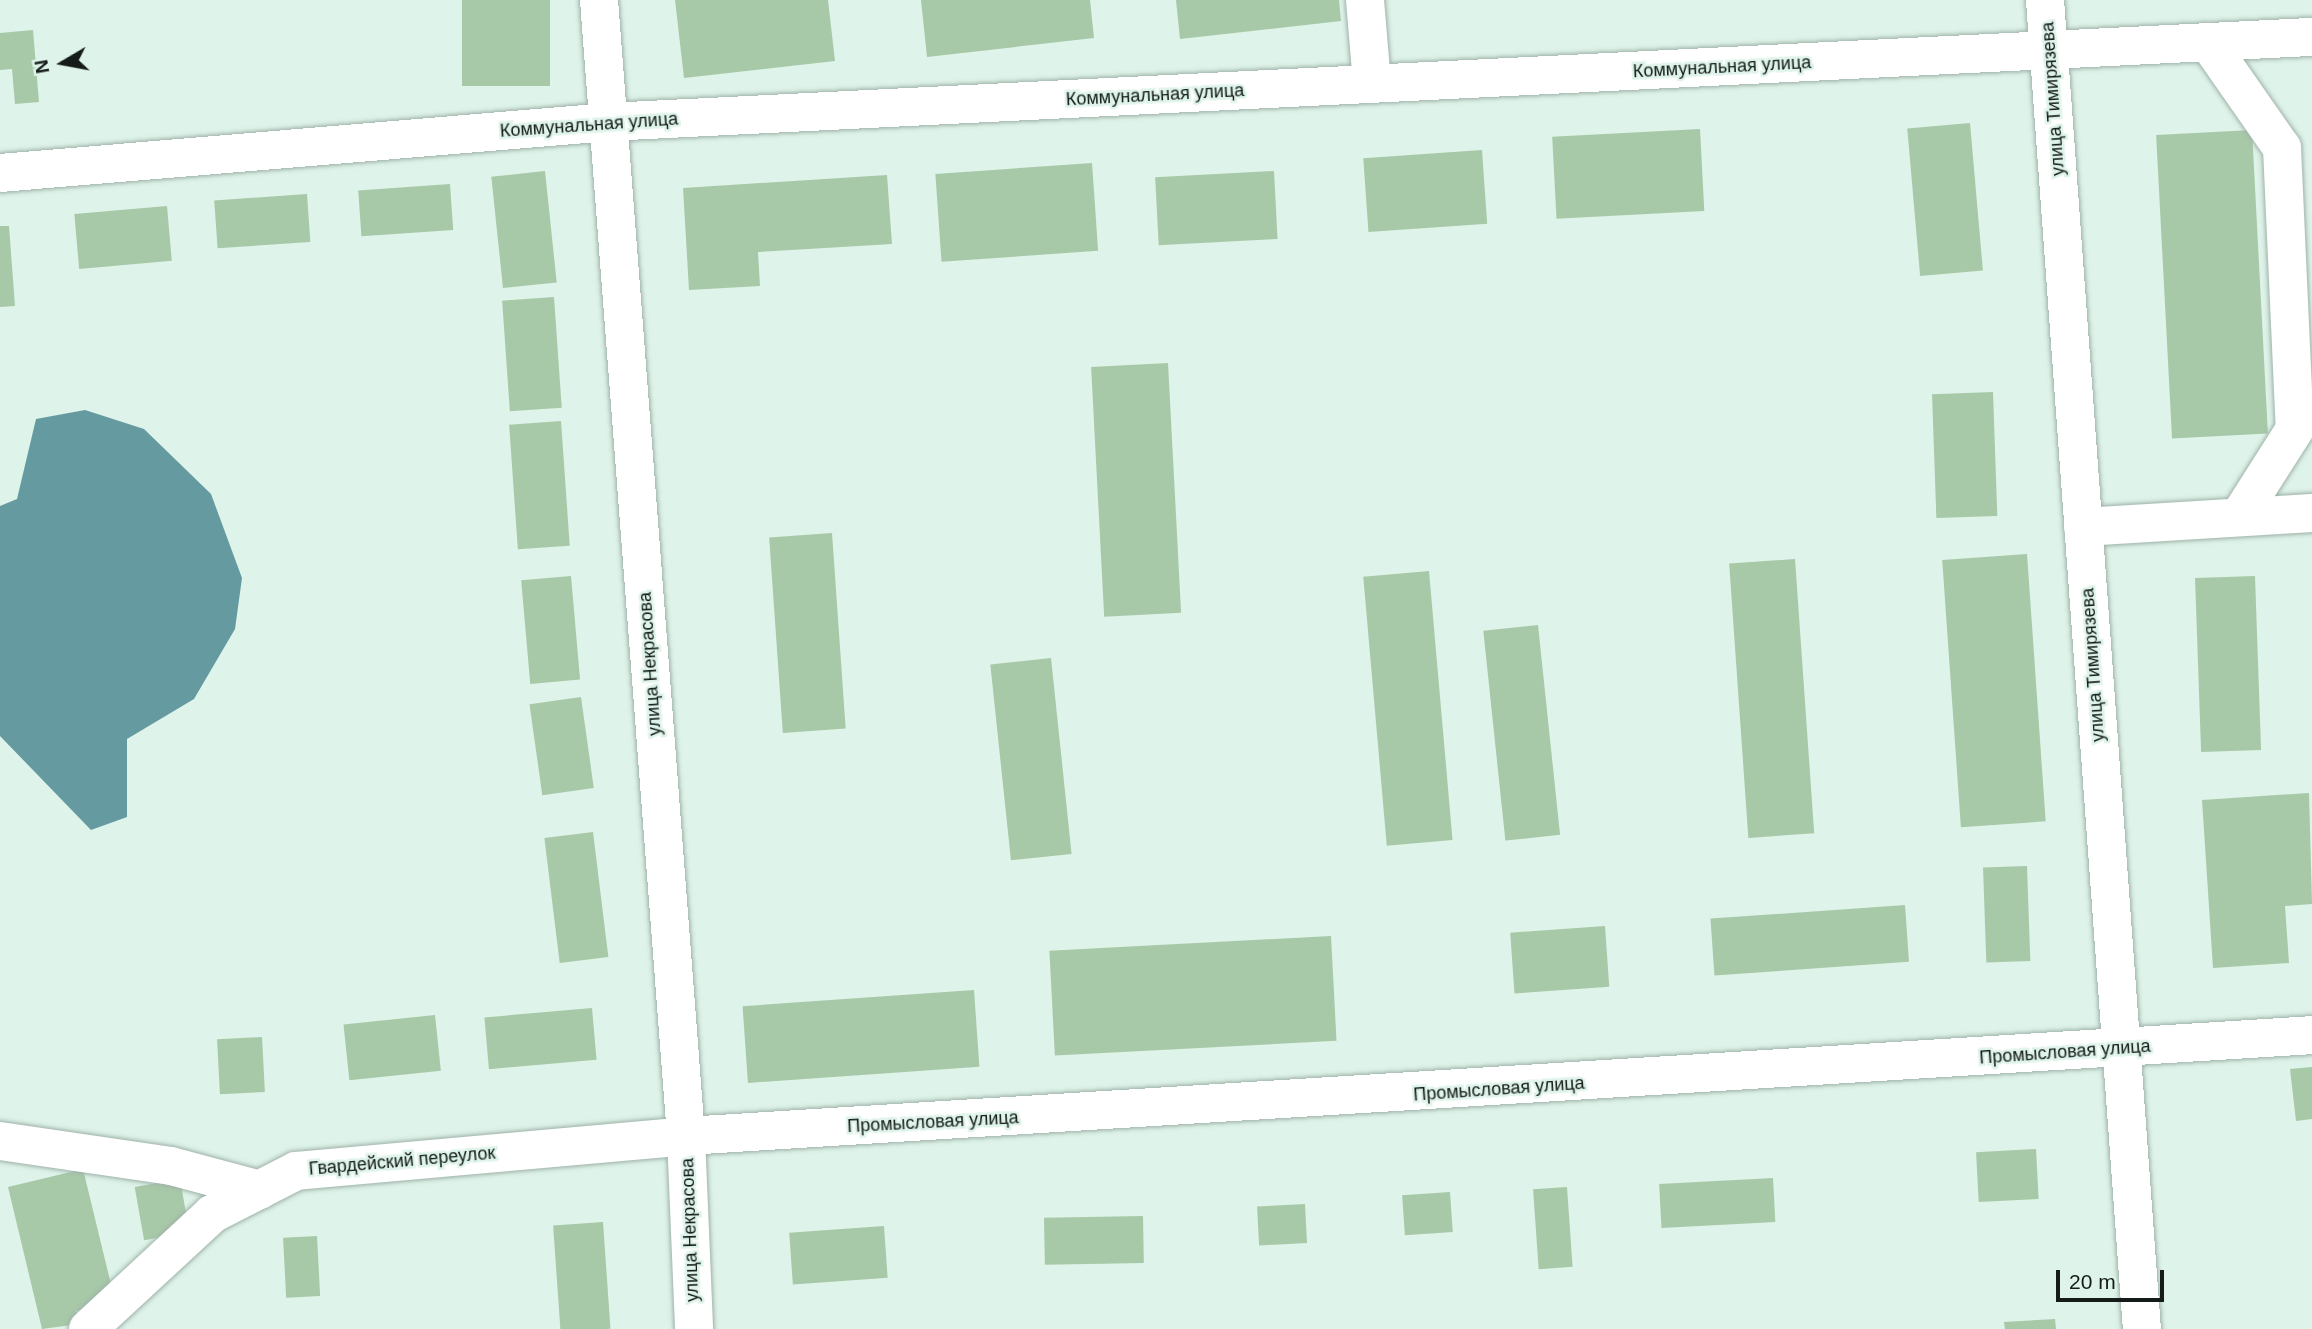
<!DOCTYPE html>
<meta charset="utf-8">
<style>
body{margin:0}
#map{position:relative;width:2312px;height:1329px;overflow:hidden;background:#def3e9;font-family:Arial,sans-serif}
div>[style]{position:absolute}
[style*='--x']{left:calc(var(--x)*1px);top:calc(var(--y)*1px);width:calc(var(--w)*1px);rotate:calc(var(--a)*1deg)}
.water>*{inset:0;background:#659aa1}
.building>*{inset:0;background:#a8c9a8;transform-origin:0 0}
.roads{filter:drop-shadow(0 0 2px #9eb2a9) drop-shadow(0 0 2px #9eb2a9)}
.minor>*{height:38px;margin:-19px;padding:0 19px;transform-origin:19px;border-radius:19px;background:#fff}
span{translate:-50% -50%;white-space:nowrap;text-align:center;line-height:1.15;-webkit-text-stroke:5px #def3e9;paint-order:stroke}
.street-label{font-size:18px;color:#141b18}
.north{position:absolute;left:28px;top:28px;width:70px;height:70px;-webkit-text-stroke:5px #def3e9;paint-order:stroke;rotate:260deg;font-size:19px;font-weight:700;line-height:28px;text-align:center;color:#141b18}
.north::after{content:'';display:block;margin:auto;width:24px;height:32px;background:#141b18;clip-path:polygon(50% 0,100% 100%,50% 72%,0 100%)}
.scale{position:absolute;left:2056px;top:1270px;width:108px;height:32px;box-sizing:border-box;border:4px solid #141b18;border-top:0;padding-left:9px;font-size:21px;line-height:24px;white-space:nowrap;color:#141b18;-webkit-text-stroke:5px #def3e9;paint-order:stroke}
</style>
<div id="map">
<div class="water">
<i style="clip-path:polygon(85px 410px,144px 429px,211px 494px,242px 578px,235px 629px,194px 699px,127px 739px,127px 817px,91px 830px,0 736px,0 506px,17px 499px,36px 419px)"></i>
</div>
<div class="building">
<i style="left:462px;top:0;width:88px;height:86px"></i>
<i style="clip-path:polygon(675px 0,828px 0,835px 61px,684px 78px)"></i>
<i style="clip-path:polygon(921px 0,1090px 0,1094px 38px,927px 57px)"></i>
<i style="clip-path:polygon(1176px 0,1339px 0,1341px 21px,1180px 39px)"></i>
<i style="clip-path:polygon(33px 30px,39px 102px,15px 104px,12px 69px,0 70px,0 33px)"></i>
<i style="left:1970px;top:123px;width:148px;height:63px;rotate:85deg"></i>
<i style="left:1700px;top:129px;width:82px;height:148px;rotate:87deg"></i>
<i style="left:2252px;top:130px;width:304px;height:96px;rotate:87deg"></i>
<i style="left:1482px;top:150px;width:74px;height:119px;rotate:86deg"></i>
<i style="left:1092px;top:163px;width:88px;height:157px;rotate:86deg"></i>
<i style="left:545px;top:171px;width:112px;height:54px;rotate:84deg"></i>
<i style="left:1274px;top:171px;width:68px;height:119px;rotate:87deg"></i>
<i style="clip-path:polygon(887px 175px,892px 244px,758px 252px,760px 286px,689px 290px,683px 188px)"></i>
<i style="left:450px;top:184px;width:46px;height:92px;rotate:86deg"></i>
<i style="left:307px;top:194px;width:48px;height:93px;rotate:86deg"></i>
<i style="left:167px;top:206px;width:55px;height:93px;rotate:85deg"></i>
<i style="clip-path:polygon(0 226px,9px 226px,15px 306px,0 307px)"></i>
<i style="left:554px;top:297px;width:111px;height:52px;rotate:86deg"></i>
<i style="left:1168px;top:363px;width:250px;height:77px;rotate:87deg"></i>
<i style="left:1993px;top:392px;width:124px;height:61px;rotate:88deg"></i>
<i style="left:561px;top:421px;width:125px;height:52px;rotate:86deg"></i>
<i style="left:832px;top:533px;width:196px;height:63px;rotate:86deg"></i>
<i style="left:2027px;top:554px;width:268px;height:85px;rotate:86deg"></i>
<i style="left:1795px;top:559px;width:275px;height:66px;rotate:86deg"></i>
<i style="left:1429px;top:571px;width:270px;height:66px;rotate:85deg"></i>
<i style="left:571px;top:576px;width:104px;height:50px;rotate:85deg"></i>
<i style="left:2255px;top:576px;width:174px;height:60px;rotate:88deg"></i>
<i style="left:1538px;top:625px;width:211px;height:55px;rotate:84deg"></i>
<i style="left:1051px;top:658px;width:197px;height:61px;rotate:84deg"></i>
<i style="left:581px;top:697px;width:92px;height:52px;rotate:82deg"></i>
<i style="clip-path:polygon(2309px 793px,2312px 904px,2285px 906px,2289px 963px,2213px 968px,2202px 800px)"></i>
<i style="left:593px;top:832px;width:126px;height:49px;rotate:83deg"></i>
<i style="left:2027px;top:866px;width:95px;height:44px;rotate:88deg"></i>
<i style="left:1905px;top:905px;width:57px;height:195px;rotate:86deg"></i>
<i style="left:1605px;top:926px;width:61px;height:95px;rotate:86deg"></i>
<i style="left:1331px;top:936px;width:105px;height:282px;rotate:87deg"></i>
<i style="left:974px;top:990px;width:77px;height:232px;rotate:86deg"></i>
<i style="left:592px;top:1008px;width:52px;height:108px;rotate:85deg"></i>
<i style="left:435px;top:1015px;width:56px;height:92px;rotate:84deg"></i>
<i style="left:262px;top:1037px;width:55px;height:45px;rotate:87deg"></i>
<i style="clip-path:polygon(2312px 1067px,2312px 1119px,2296px 1121px,2290px 1069px)"></i>
<i style="left:2036px;top:1149px;width:50px;height:60px;rotate:87deg"></i>
<i style="clip-path:polygon(83px 1169px,115px 1301px,76px 1311px,79px 1324px,42px 1329px,8px 1187px)"></i>
<i style="left:1773px;top:1178px;width:44px;height:114px;rotate:87deg"></i>
<i style="left:180px;top:1179px;width:54px;height:46px;rotate:80deg"></i>
<i style="left:1567px;top:1187px;width:80px;height:34px;rotate:86deg"></i>
<i style="left:1450px;top:1192px;width:40px;height:48px;rotate:86deg"></i>
<i style="left:1305px;top:1204px;width:39px;height:48px;rotate:87deg"></i>
<i style="left:1143px;top:1216px;width:47px;height:99px;rotate:89deg"></i>
<i style="left:603px;top:1222px;width:107px;height:50px;rotate:86deg"></i>
<i style="left:884px;top:1226px;width:52px;height:95px;rotate:86deg"></i>
<i style="left:317px;top:1236px;width:60px;height:34px;rotate:87deg"></i>
<i style="clip-path:polygon(2055px 1319px,2056px 1329px,2005px 1329px,2004px 1322px)"></i>
</div>
<div class="roads">
<div class="minor">
<i style="--x:599;--y:0;--w:1139;--a:85.62"></i>
<i style="--x:686;--y:1136;--w:193;--a:87.6"></i>
<i style="--x:1365;--y:0;--w:84;--a:85.2"></i>
<i style="--x:2045;--y:0;--w:1333;--a:85.83"></i>
<i style="--x:2208;--y:42;--w:129;--a:55.1"></i>
<i style="--x:2282;--y:148;--w:281;--a:87.4"></i>
<i style="--x:2295;--y:429;--w:104;--a:122.5"></i>
<i style="--x:0;--y:173;--w:610;--a:-4.79"></i>
<i style="--x:608;--y:122;--w:1706;--a:-2.86"></i>
<i style="--x:2083;--y:527;--w:229;--a:-3.5"></i>
<i style="--x:0;--y:1141;--w:173;--a:8.3"></i>
<i style="--x:171;--y:1166;--w:92;--a:15.1"></i>
<i style="--x:88;--y:1329;--w:169;--a:-42.8"></i>
<i style="--x:212;--y:1214;--w:94;--a:-27.1"></i>
<i style="--x:296;--y:1171;--w:392;--a:-5.1"></i>
<i style="--x:686;--y:1136;--w:1629;--a:-3.55"></i>
</div>
</div>
<div class="street-label">
<span style="left:1722px;top:67px;rotate:-3deg">Коммунальная улица</span>
<span style="left:1155px;top:95px;rotate:-3deg">Коммунальная улица</span>
<span style="left:2053px;top:99px;rotate:-94deg">улица Тимирязева</span>
<span style="left:589px;top:125px;rotate:-4deg">Коммунальная улица</span>
<span style="left:650px;top:664px;rotate:-94deg">улица Некрасова</span>
<span style="left:2093px;top:665px;rotate:-94deg">улица Тимирязева</span>
<span style="left:2065px;top:1052px;rotate:-4deg">Промысловая улица</span>
<span style="left:1499px;top:1089px;rotate:-4deg">Промысловая улица</span>
<span style="left:933px;top:1122px;rotate:-3deg">Промысловая улица</span>
<span style="left:402px;top:1161px;rotate:-5deg">Гвардейский переулок</span>
<span style="left:690px;top:1230px;rotate:-92deg">улица Некрасова</span>
</div>
<div class="north">N</div>
<div class="scale">20 m</div>
</div>
